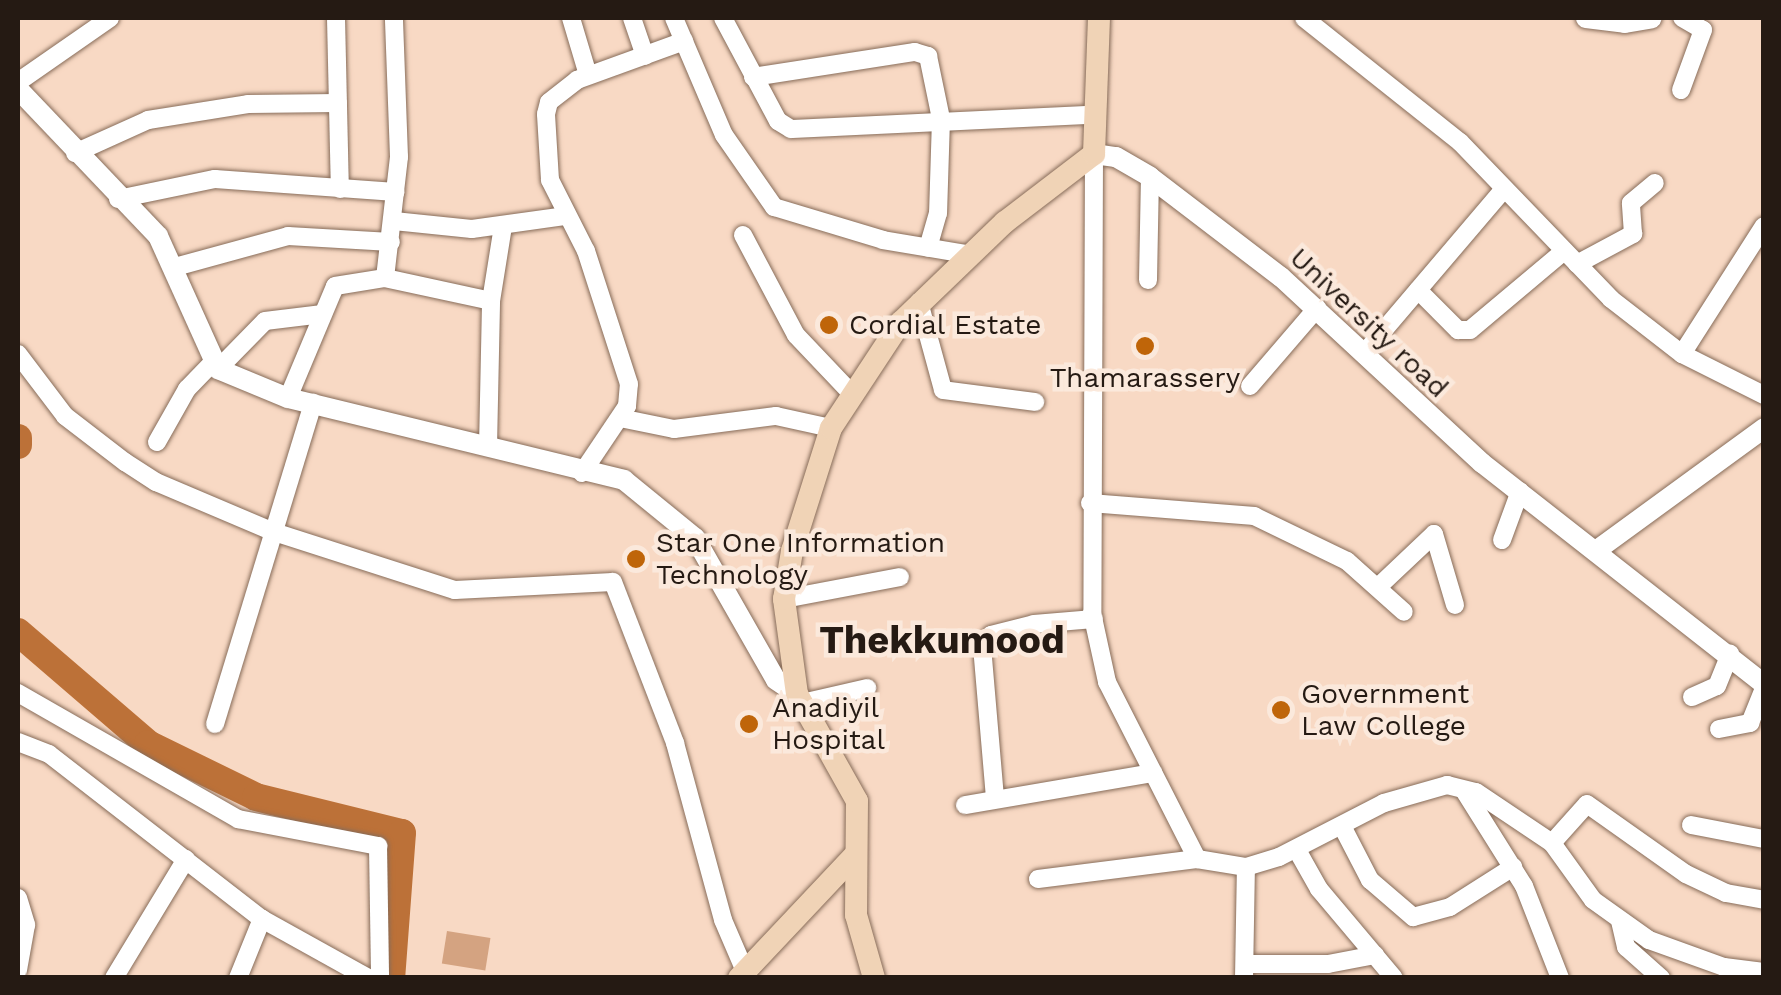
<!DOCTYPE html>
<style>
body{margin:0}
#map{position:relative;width:1781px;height:995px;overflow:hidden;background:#f8d9c4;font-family:"Work Sans",sans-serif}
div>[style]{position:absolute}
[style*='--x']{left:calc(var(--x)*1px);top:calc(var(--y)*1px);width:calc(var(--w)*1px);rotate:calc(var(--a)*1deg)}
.green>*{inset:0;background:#d4a381;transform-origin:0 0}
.river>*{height:28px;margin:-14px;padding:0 14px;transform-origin:14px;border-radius:14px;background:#bc7138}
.roads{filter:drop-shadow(0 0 2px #876c59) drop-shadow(0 0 2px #876c59)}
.minor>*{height:18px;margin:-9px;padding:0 9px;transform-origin:9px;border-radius:9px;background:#fff}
.tertiary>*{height:20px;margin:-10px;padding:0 10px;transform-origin:10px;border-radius:10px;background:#fff}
.secondary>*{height:22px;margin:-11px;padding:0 11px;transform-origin:11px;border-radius:11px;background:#f0d3b6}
.dots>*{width:28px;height:28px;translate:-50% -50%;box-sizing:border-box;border:5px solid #fbe9dc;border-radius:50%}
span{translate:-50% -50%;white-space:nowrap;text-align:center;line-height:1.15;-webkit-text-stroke:9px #fbe9dc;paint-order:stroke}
.street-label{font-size:28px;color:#251a13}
.poi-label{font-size:28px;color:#251a13}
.left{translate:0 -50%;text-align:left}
.district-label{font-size:38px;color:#251a13;font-weight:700}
.frame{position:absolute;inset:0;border:20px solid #251a13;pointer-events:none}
</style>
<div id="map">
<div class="green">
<i style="left:447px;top:931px;width:44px;height:33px;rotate:9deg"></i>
</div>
<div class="river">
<i style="--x:18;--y:438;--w:7;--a:90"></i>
<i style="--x:18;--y:632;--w:172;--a:40.7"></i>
<i style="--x:148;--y:744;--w:120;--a:26.1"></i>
<i style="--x:256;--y:797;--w:150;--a:13.9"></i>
<i style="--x:402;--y:833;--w:145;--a:94.3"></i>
</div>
<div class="roads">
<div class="minor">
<i style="--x:336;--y:18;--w:171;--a:88.7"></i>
<i style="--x:571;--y:18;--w:59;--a:73.4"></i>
<i style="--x:632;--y:18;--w:40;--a:71.1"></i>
<i style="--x:674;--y:18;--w:127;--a:66.9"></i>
<i style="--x:724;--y:135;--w:88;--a:55.2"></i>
<i style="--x:774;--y:207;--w:114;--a:16.8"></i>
<i style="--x:883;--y:240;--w:85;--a:9.5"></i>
<i style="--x:723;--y:18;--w:117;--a:61.9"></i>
<i style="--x:778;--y:121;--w:15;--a:32"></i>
<i style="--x:791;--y:129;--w:302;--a:-2.7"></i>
<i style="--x:1304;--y:18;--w:199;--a:38.5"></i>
<i style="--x:1460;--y:142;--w:218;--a:46.1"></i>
<i style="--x:1611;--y:299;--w:90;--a:37.8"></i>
<i style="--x:1682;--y:354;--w:92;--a:26.6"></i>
<i style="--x:753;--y:77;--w:164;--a:-8.8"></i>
<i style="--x:915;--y:52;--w:14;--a:17"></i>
<i style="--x:928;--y:56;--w:64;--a:78.3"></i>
<i style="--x:941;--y:119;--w:94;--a:91.8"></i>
<i style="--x:938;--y:213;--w:36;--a:106"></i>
<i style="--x:18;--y:82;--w:112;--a:-34.8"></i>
<i style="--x:1681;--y:90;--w:64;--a:-69.9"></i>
<i style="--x:1703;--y:30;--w:24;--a:-150"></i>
<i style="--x:75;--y:153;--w:80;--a:-24.3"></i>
<i style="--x:148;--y:120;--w:101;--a:-9.1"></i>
<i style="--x:248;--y:104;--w:90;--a:-0.6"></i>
<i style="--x:1094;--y:154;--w:459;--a:90.2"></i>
<i style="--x:1092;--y:613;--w:71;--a:77.7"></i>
<i style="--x:1107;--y:682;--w:199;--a:63"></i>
<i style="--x:1197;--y:859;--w:50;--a:9.3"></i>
<i style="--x:1246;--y:867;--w:34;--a:-17"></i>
<i style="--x:1279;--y:857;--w:118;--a:-27.2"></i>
<i style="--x:1384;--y:803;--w:66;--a:-15.9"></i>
<i style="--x:1447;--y:785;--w:30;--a:14"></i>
<i style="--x:1476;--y:792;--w:92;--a:33.9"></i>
<i style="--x:1552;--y:843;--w:70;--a:54.3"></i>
<i style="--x:1593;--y:900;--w:69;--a:35.5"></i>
<i style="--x:1649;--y:940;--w:80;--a:19.8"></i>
<i style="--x:1724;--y:967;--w:40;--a:7.1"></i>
<i style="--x:118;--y:199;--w:99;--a:-11.7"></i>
<i style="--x:215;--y:179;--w:181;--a:4.1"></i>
<i style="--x:394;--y:221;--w:78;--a:5.9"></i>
<i style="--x:472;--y:229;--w:95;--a:-7.9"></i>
<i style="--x:743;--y:235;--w:113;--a:62.1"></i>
<i style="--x:796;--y:335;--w:80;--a:46.5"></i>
<i style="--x:1577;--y:264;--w:64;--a:-28.2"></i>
<i style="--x:1633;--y:234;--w:31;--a:-94"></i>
<i style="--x:1631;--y:203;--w:31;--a:-40"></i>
<i style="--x:175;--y:267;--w:117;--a:-15.3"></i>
<i style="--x:288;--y:236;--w:103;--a:3.3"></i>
<i style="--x:385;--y:278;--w:108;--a:12.2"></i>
<i style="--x:1148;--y:280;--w:103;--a:-88.9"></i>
<i style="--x:1418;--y:290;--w:57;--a:45"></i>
<i style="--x:1458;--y:330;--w:12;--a:0"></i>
<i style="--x:1470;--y:330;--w:123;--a:-40"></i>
<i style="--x:919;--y:302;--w:91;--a:74.7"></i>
<i style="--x:943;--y:390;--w:93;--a:7.4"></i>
<i style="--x:1366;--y:351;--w:213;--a:-49.6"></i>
<i style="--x:18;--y:354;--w:78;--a:52.8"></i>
<i style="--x:65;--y:416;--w:76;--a:37.5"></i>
<i style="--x:125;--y:462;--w:37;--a:33"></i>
<i style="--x:156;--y:482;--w:128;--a:23"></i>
<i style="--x:274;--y:532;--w:190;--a:17.8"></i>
<i style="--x:455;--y:590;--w:158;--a:-2.9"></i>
<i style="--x:613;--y:582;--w:173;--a:68.9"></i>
<i style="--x:675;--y:743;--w:183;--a:74.8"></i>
<i style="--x:723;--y:920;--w:63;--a:66.7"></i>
<i style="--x:1682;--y:354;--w:152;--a:-57.4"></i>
<i style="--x:218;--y:369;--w:67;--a:-45.6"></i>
<i style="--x:265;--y:321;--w:58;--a:-6.9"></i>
<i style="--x:1250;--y:386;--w:103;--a:-49.3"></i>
<i style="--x:288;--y:398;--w:121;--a:-67.2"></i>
<i style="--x:335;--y:286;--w:51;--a:-9.1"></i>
<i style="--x:385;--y:278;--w:122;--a:-83.4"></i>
<i style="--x:399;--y:157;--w:139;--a:-92.1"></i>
<i style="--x:620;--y:418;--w:55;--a:11.5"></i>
<i style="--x:674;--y:429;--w:103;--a:-7.3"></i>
<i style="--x:776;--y:416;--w:56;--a:12.3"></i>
<i style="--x:157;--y:442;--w:61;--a:-60.5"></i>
<i style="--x:187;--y:389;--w:37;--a:-46"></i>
<i style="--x:488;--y:447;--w:146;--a:-88.8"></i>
<i style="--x:491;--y:301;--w:76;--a:-80.9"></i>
<i style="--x:582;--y:473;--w:81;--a:-56.1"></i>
<i style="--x:627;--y:406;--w:22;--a:-85"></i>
<i style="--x:629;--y:384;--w:140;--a:-107.9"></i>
<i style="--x:586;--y:251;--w:80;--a:-116.9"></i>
<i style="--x:550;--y:180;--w:66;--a:-93.5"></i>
<i style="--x:546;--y:114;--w:12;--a:-76"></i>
<i style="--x:549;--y:102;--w:36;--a:-38"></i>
<i style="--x:577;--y:80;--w:114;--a:-20"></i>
<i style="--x:1090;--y:503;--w:165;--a:4.5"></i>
<i style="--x:1254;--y:516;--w:103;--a:25.8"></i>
<i style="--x:1347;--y:561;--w:76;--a:41.8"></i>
<i style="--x:1502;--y:540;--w:52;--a:-69.8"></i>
<i style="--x:1378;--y:587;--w:77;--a:-43.4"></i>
<i style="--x:1434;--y:534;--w:74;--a:73.5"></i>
<i style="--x:784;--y:599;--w:118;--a:-10.7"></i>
<i style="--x:18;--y:693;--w:254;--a:29.8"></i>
<i style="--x:238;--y:819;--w:143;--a:10.9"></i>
<i style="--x:378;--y:846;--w:132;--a:89.1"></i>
<i style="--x:1692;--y:697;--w:27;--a:-24"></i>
<i style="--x:1717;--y:686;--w:35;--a:-68"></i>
<i style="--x:802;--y:703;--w:67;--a:-13"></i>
<i style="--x:215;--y:724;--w:336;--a:-73"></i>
<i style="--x:1719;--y:729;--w:32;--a:-11"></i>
<i style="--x:1750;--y:723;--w:37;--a:-68"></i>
<i style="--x:18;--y:742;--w:33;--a:21"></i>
<i style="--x:49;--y:754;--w:269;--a:37.8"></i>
<i style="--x:1465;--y:792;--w:111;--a:57.9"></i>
<i style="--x:1524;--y:886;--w:99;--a:68.6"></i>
<i style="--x:995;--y:798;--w:152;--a:-94.9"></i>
<i style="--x:982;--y:647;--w:15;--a:-53"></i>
<i style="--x:991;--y:635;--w:44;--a:-14.3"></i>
<i style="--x:1034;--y:624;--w:60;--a:-4.8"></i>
<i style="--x:965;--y:805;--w:191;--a:-9.7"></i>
<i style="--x:1691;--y:825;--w:74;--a:10.9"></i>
<i style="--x:1343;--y:828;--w:59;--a:62.6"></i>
<i style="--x:1370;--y:880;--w:57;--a:40.7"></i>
<i style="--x:1413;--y:917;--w:38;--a:-15"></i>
<i style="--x:1450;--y:907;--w:75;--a:-32.4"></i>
<i style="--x:1552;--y:843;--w:52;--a:-48.1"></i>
<i style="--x:1587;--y:804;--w:121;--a:35.3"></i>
<i style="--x:1686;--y:874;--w:44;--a:25.4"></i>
<i style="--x:1726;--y:893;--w:39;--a:10"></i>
<i style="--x:1297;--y:850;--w:45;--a:60.6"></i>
<i style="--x:1319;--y:889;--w:116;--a:49.9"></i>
<i style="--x:1038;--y:879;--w:160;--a:-7.2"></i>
<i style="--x:18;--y:898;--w:28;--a:73"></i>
<i style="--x:26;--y:925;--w:46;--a:100.1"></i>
<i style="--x:1620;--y:921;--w:27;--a:77"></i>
<i style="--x:1626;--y:947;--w:47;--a:41.5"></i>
<i style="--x:1246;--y:964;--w:82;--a:0"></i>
<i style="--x:1328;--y:964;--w:48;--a:-10.8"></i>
<i style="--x:114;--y:978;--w:139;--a:-58.8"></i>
<i style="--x:238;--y:978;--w:64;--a:-67.9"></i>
<i style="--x:262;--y:919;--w:121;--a:29.1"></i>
<i style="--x:1244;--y:978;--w:111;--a:-89"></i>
</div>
<div class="tertiary">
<i style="--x:1586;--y:18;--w:39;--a:7"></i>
<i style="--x:1625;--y:23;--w:27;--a:-10"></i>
<i style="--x:18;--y:89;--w:203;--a:46.4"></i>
<i style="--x:158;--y:236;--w:146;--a:65.7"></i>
<i style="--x:218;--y:369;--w:76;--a:22.5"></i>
<i style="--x:288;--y:398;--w:346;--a:13.7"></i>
<i style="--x:624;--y:480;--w:92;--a:39.2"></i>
<i style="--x:695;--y:538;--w:163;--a:60.3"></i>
<i style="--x:776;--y:680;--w:25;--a:34"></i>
<i style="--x:1094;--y:154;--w:22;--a:8"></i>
<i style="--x:1116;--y:157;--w:39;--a:30"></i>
<i style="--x:1150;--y:177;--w:165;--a:37.4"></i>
<i style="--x:1281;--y:277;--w:274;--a:42.8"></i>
<i style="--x:1482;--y:463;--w:358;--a:38.1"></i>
<i style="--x:1597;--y:550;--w:207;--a:-36.1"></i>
</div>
<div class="secondary">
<i style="--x:739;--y:978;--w:170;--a:-46.7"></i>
<i style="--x:874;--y:978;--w:66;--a:-105.9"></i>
<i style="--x:856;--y:915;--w:114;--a:-89.5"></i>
<i style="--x:857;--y:801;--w:123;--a:-119.3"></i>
<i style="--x:797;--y:694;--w:96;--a:-97.8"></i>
<i style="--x:784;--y:599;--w:49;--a:-80.5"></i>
<i style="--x:792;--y:551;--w:129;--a:-72.4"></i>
<i style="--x:831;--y:428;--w:127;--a:-56.6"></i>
<i style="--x:901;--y:322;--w:144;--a:-43.9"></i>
<i style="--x:1005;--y:222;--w:112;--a:-37.4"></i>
<i style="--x:1094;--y:154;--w:136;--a:-87.9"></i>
</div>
</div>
<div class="dots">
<i style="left:829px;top:325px;background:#bf6509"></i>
<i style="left:1145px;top:346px;background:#bf6509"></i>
<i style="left:636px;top:559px;background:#bf6509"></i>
<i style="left:1281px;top:710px;background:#bf6509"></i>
<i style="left:749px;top:724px;background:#bf6509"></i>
</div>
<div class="street-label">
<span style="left:1369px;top:323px;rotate:43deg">University road</span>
</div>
<div class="poi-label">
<span class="left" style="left:849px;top:325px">Cordial Estate</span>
<span style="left:1145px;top:378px">Thamarassery</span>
<span class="left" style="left:656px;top:559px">Star One Information<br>Technology</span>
<span class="left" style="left:1301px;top:710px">Government<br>Law College</span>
<span class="left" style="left:772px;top:724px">Anadiyil<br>Hospital</span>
</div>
<div class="district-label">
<span style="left:942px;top:641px">Thekkumood</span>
</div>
<div class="frame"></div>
</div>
